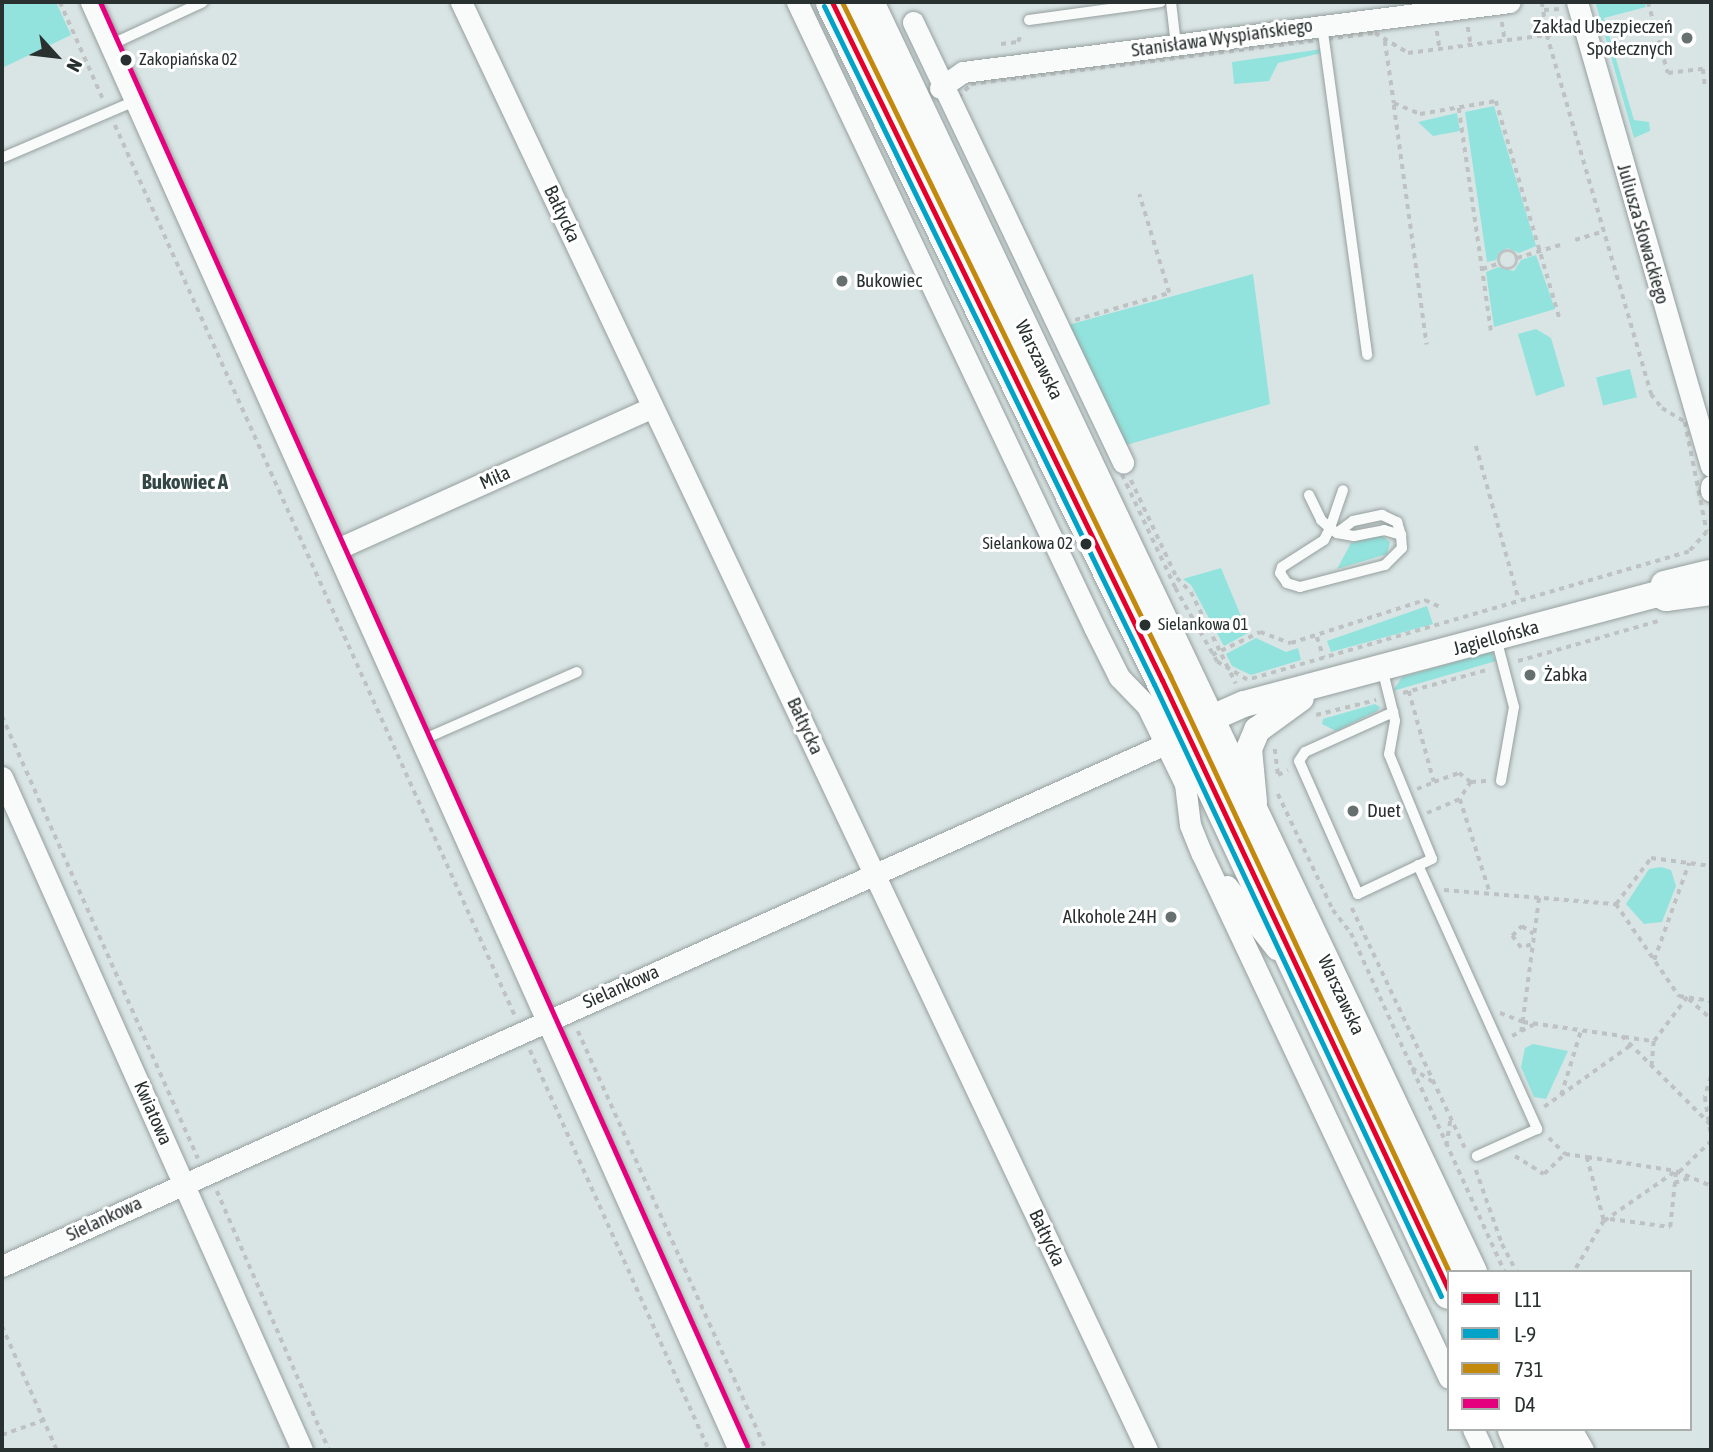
<!DOCTYPE html>
<meta charset="utf-8">
<style>
body{margin:0}
#map{position:relative;width:1713px;height:1452px;overflow:hidden;background:#d9e5e4;font-family:"Asap Condensed",sans-serif}
div>[style]{position:absolute}
[style*='--x']{left:calc(var(--x)*1px);top:calc(var(--y)*1px);width:calc(var(--w)*1px);rotate:calc(var(--a)*1deg)}
.green>*{inset:0;background:#92e3dd;transform-origin:0 0}
.path>*{height:3.5px;margin-top:-1.75px;transform-origin:0;background:repeating-linear-gradient(90deg,#bfc2c2 0 5px,transparent 0 10px)}
.path>.ring{margin:-1.75px;padding:0;box-sizing:content-box;background:none;border:3.5px solid #bfc2c2;border-radius:50%}
.roads{filter:drop-shadow(0 0 2px #969f9e) drop-shadow(0 0 2px #969f9e)}
.service>*{height:10px;margin:-5px;padding:0 5px;transform-origin:5px;border-radius:5px;background:#f9fbfb}
.minor>*{height:21px;margin:-10.5px;padding:0 10.5px;transform-origin:10.5px;border-radius:10.5px;background:#f9fbfb}
.tertiary>*{height:26px;margin:-13px;padding:0 13px;transform-origin:13px;border-radius:13px;background:#f9fbfb}
.primary>*{height:33px;margin:-16.5px;padding:0 16.5px;transform-origin:16.5px;border-radius:16.5px;background:#f9fbfb}
.bus-1>*{height:5px;margin:-2.5px;padding:0 2.5px;transform-origin:2.5px;border-radius:2.5px;background:#e4002b}
.bus-2>*{height:5px;margin:-2.5px;padding:0 2.5px;transform-origin:2.5px;border-radius:2.5px;background:#02a3c6}
.bus-3>*{height:5px;margin:-2.5px;padding:0 2.5px;transform-origin:2.5px;border-radius:2.5px;background:#c3890c}
.bus-4>*{height:5px;margin:-2.5px;padding:0 2.5px;transform-origin:2.5px;border-radius:2.5px;background:#e5007d}
.dots>*{width:19px;height:19px;translate:-50% -50%;box-sizing:border-box;border:4px solid #fff;border-radius:50%}
span{translate:-50% -50%;white-space:nowrap;text-align:center;line-height:1.15;-webkit-text-stroke:6px #fff;paint-order:stroke}
.bus-label{font-size:17px;color:#283130}
.left{translate:0 -50%;text-align:left}
.right{translate:-100% -50%;text-align:right}
.poi-label{font-size:19px;color:#283130}
.street-label{font-size:19px;color:#283130}
.neighbourhood-label{font-size:21px;color:#334745;font-weight:700}
.frame{position:absolute;inset:0;border:4px solid #283130;pointer-events:none}
.legend{position:absolute;left:1447px;top:1270px;width:245px;height:161px;box-sizing:border-box;background:#fff;border:2px solid #a9adac;margin:0;padding:9px 12px;list-style:none;font-size:21px;color:#283130}
.legend li{display:flex;align-items:center;gap:14px;height:35px}
.legend b{width:35px;border:2px solid #a9adac}
.north{position:absolute;left:21px;top:21px;width:70px;height:70px;-webkit-text-stroke:5px #fff;paint-order:stroke;rotate:117deg;font-size:19px;font-weight:700;line-height:28px;text-align:center;color:#283130}
.north::after{content:'';display:block;margin:auto;width:24px;height:32px;background:#283130;clip-path:polygon(50% 0,100% 100%,50% 72%,0 100%)}
</style>
<div id="map">
<div class="green">
<i style="clip-path:polygon(2px 2px,56px 2px,71px 35px,2px 68px)"></i>
<i style="clip-path:polygon(1645px 2px,1646px 7px,1604px 18px,1634px 120px,1649px 122px,1650px 131px,1634px 138px,1596px 4px)"></i>
<i style="clip-path:polygon(1322px 49px,1322px 53px,1278px 63px,1269px 81px,1234px 84px,1232px 62px)"></i>
<i style="clip-path:polygon(1494px 106px,1536px 246px,1519px 253px,1507px 248px,1496px 260px,1487px 262px,1465px 112px)"></i>
<i style="clip-path:polygon(1457px 113px,1460px 131px,1433px 136px,1418px 122px)"></i>
<i style="clip-path:polygon(1536px 255px,1555px 309px,1494px 327px,1486px 272px,1498px 267px,1514px 271px,1521px 260px)"></i>
<i style="clip-path:polygon(1253px 274px,1270px 404px,1126px 445px,1068px 325px)"></i>
<i style="clip-path:polygon(1536px 329px,1551px 338px,1565px 386px,1536px 396px,1518px 334px)"></i>
<i style="left:1630px;top:369px;width:29px;height:35px;rotate:76deg"></i>
<i style="clip-path:polygon(1381px 535px,1390px 542px,1387px 554px,1337px 569px,1351px 543px)"></i>
<i style="clip-path:polygon(1221px 568px,1248px 633px,1224px 646px,1191px 585px,1183px 579px)"></i>
<i style="clip-path:polygon(1427px 606px,1433px 624px,1331px 652px,1327px 641px)"></i>
<i style="clip-path:polygon(1256px 638px,1286px 652px,1298px 648px,1301px 660px,1251px 675px,1232px 666px,1226px 654px)"></i>
<i style="clip-path:polygon(1491px 652px,1496px 661px,1393px 691px,1402px 677px)"></i>
<i style="clip-path:polygon(1375px 704px,1380px 707px,1377px 711px,1336px 731px,1322px 724px,1323px 719px)"></i>
<i style="clip-path:polygon(1661px 867px,1671px 870px,1676px 886px,1662px 922px,1644px 924px,1626px 904px,1649px 869px)"></i>
<i style="clip-path:polygon(1533px 1044px,1568px 1051px,1546px 1099px,1534px 1097px,1521px 1067px,1525px 1048px)"></i>
</div>
<div class="path">
<i style="--x:60;--y:2;--w:106;--a:66.1"></i>
<i style="--x:1542;--y:2;--w:33;--a:81"></i>
<i style="--x:1547;--y:35;--w:19;--a:-6"></i>
<i style="--x:1648;--y:2;--w:74;--a:74.3"></i>
<i style="--x:1668;--y:73;--w:35;--a:-7"></i>
<i style="--x:1703;--y:69;--w:17;--a:83"></i>
<i style="--x:1544;--y:10;--w:15;--a:-4"></i>
<i style="--x:1502;--y:22;--w:19;--a:81"></i>
<i style="--x:1468;--y:27;--w:18;--a:81"></i>
<i style="--x:1437;--y:31;--w:18;--a:81"></i>
<i style="--x:1375;--y:33;--w:39;--a:31"></i>
<i style="--x:1408;--y:53;--w:140;--a:-7.4"></i>
<i style="--x:1547;--y:35;--w:374;--a:73.8"></i>
<i style="--x:1651;--y:394;--w:18;--a:52"></i>
<i style="--x:1662;--y:408;--w:27;--a:31"></i>
<i style="--x:1685;--y:422;--w:112;--a:78.7"></i>
<i style="--x:1707;--y:532;--w:27;--a:132"></i>
<i style="--x:1689;--y:552;--w:460;--a:163.8"></i>
<i style="--x:1247;--y:680;--w:35;--a:-149"></i>
<i style="--x:1217;--y:662;--w:85;--a:-119.6"></i>
<i style="--x:1175;--y:588;--w:136;--a:-115.2"></i>
<i style="--x:1117;--y:465;--w:13;--a:-27"></i>
<i style="--x:1129;--y:459;--w:399;--a:-115.3"></i>
<i style="--x:958;--y:98;--w:19;--a:-47"></i>
<i style="--x:971;--y:84;--w:407;--a:-7.2"></i>
<i style="--x:1385;--y:41;--w:63;--a:81.7"></i>
<i style="--x:1394;--y:103;--w:28;--a:23"></i>
<i style="--x:1420;--y:114;--w:77;--a:-9.7"></i>
<i style="--x:1496;--y:101;--w:228;--a:73.7"></i>
<i style="--x:1001;--y:44;--w:17;--a:-7"></i>
<i style="--x:1018;--y:42;--w:9;--a:-72"></i>
<i style="--x:1394;--y:105;--w:242;--a:82.2"></i>
<i style="--x:1459;--y:108;--w:225;--a:81.8"></i>
<i style="--x:115;--y:125;--w:977;--a:65.82"></i>
<i style="--x:1575;--y:240;--w:30;--a:-17"></i>
<i class="ring" style="left:1499px;top:251px;width:14.5px;height:14.5px"></i>
<i style="--x:1517;--y:258;--w:45;--a:-16.8"></i>
<i style="--x:1482;--y:269;--w:19;--a:-18"></i>
<i style="--x:1075;--y:320;--w:98;--a:-16"></i>
<i style="--x:1169;--y:293;--w:103;--a:-106.9"></i>
<i style="--x:1476;--y:446;--w:160;--a:74.4"></i>
<i style="--x:1131;--y:480;--w:108;--a:64.9"></i>
<i style="--x:1177;--y:578;--w:20;--a:45"></i>
<i style="--x:1191;--y:592;--w:102;--a:63.9"></i>
<i style="--x:1317;--y:637;--w:22;--a:72"></i>
<i style="--x:1212;--y:655;--w:53;--a:-25.6"></i>
<i style="--x:1260;--y:632;--w:33;--a:20"></i>
<i style="--x:1291;--y:643;--w:141;--a:-17.8"></i>
<i style="--x:1425;--y:600;--w:17;--a:25"></i>
<i style="--x:1518;--y:661;--w:150;--a:-15.9"></i>
<i style="--x:1409;--y:691;--w:94;--a:74.6"></i>
<i style="--x:1434;--y:782;--w:27;--a:-20"></i>
<i style="--x:1459;--y:773;--w:15;--a:37"></i>
<i style="--x:1471;--y:782;--w:20;--a:123"></i>
<i style="--x:1460;--y:799;--w:99;--a:72.3"></i>
<i style="--x:1403;--y:693;--w:90;--a:-15.4"></i>
<i style="--x:1316;--y:715;--w:62;--a:-14"></i>
<i style="--x:2;--y:716;--w:484;--a:66.1"></i>
<i style="--x:1275;--y:749;--w:26;--a:83"></i>
<i style="--x:1278;--y:775;--w:11;--a:-27"></i>
<i style="--x:1471;--y:782;--w:15;--a:-4"></i>
<i style="--x:1417;--y:789;--w:18;--a:-22"></i>
<i style="--x:1278;--y:794;--w:128;--a:64.6"></i>
<i style="--x:1333;--y:910;--w:29;--a:52"></i>
<i style="--x:1351;--y:933;--w:372;--a:65.6"></i>
<i style="--x:1427;--y:813;--w:36;--a:-23"></i>
<i style="--x:1444;--y:890;--w:173;--a:4.7"></i>
<i style="--x:1616;--y:904;--w:112;--a:55.6"></i>
<i style="--x:1679;--y:996;--w:32;--a:9"></i>
<i style="--x:1616;--y:904;--w:58;--a:-52.7"></i>
<i style="--x:1651;--y:858;--w:61;--a:7.6"></i>
<i style="--x:1352;--y:908;--w:265;--a:64.8"></i>
<i style="--x:1531;--y:945;--w:10;--a:163"></i>
<i style="--x:1521;--y:948;--w:15;--a:-127"></i>
<i style="--x:1512;--y:936;--w:14;--a:-45"></i>
<i style="--x:1522;--y:926;--w:14;--a:34"></i>
<i style="--x:1654;--y:960;--w:103;--a:-70.2"></i>
<i style="--x:1689;--y:999;--w:30;--a:42"></i>
<i style="--x:1500;--y:1013;--w:25;--a:21"></i>
<i style="--x:1523;--y:1022;--w:100;--a:8"></i>
<i style="--x:1622;--y:1036;--w:126;--a:45"></i>
<i style="--x:578;--y:1031;--w:459;--a:65.8"></i>
<i style="--x:1521;--y:1032;--w:136;--a:-82.4"></i>
<i style="--x:1512;--y:1036;--w:24;--a:-28"></i>
<i style="--x:1624;--y:1037;--w:30;--a:8"></i>
<i style="--x:1654;--y:1041;--w:24;--a:95"></i>
<i style="--x:1654;--y:1041;--w:55;--a:-53.1"></i>
<i style="--x:530;--y:1050;--w:438;--a:65.9"></i>
<i style="--x:1412;--y:1068;--w:25;--a:34"></i>
<i style="--x:1711;--y:1077;--w:21;--a:107"></i>
<i style="--x:1705;--y:1097;--w:39;--a:81"></i>
<i style="--x:1561;--y:1095;--w:68;--a:-72.9"></i>
<i style="--x:1544;--y:1107;--w:107;--a:-35.5"></i>
<i style="--x:1549;--y:1138;--w:23;--a:45"></i>
<i style="--x:1446;--y:1146;--w:26;--a:-81"></i>
<i style="--x:1515;--y:1156;--w:34;--a:32"></i>
<i style="--x:1544;--y:1174;--w:29;--a:-44"></i>
<i style="--x:1565;--y:1154;--w:22;--a:8"></i>
<i style="--x:1587;--y:1157;--w:66;--a:75.1"></i>
<i style="--x:1604;--y:1221;--w:59;--a:120.5"></i>
<i style="--x:1587;--y:1157;--w:90;--a:8.9"></i>
<i style="--x:1676;--y:1171;--w:38;--a:23"></i>
<i style="--x:1476;--y:1170;--w:78;--a:70.6"></i>
<i style="--x:1502;--y:1244;--w:32;--a:62"></i>
<i style="--x:1679;--y:1172;--w:45;--a:-44.1"></i>
<i style="--x:1674;--y:1183;--w:16;--a:-18"></i>
<i style="--x:217;--y:1191;--w:282;--a:66.6"></i>
<i style="--x:1610;--y:1219;--w:61;--a:7.6"></i>
<i style="--x:1670;--y:1227;--w:56;--a:-83.9"></i>
<i style="--x:1604;--y:1221;--w:88;--a:-34.8"></i>
<i style="--x:2;--y:1326;--w:136;--a:66.1"></i>
<i style="--x:2;--y:1435;--w:45;--a:-19.7"></i>
</div>
<div class="roads">
<div class="service">
<i style="--x:1171;--y:2;--w:43;--a:83.4"></i>
<i style="--x:1029;--y:20;--w:133;--a:-7.8"></i>
<i style="--x:1322;--y:25;--w:333;--a:82.2"></i>
<i style="--x:110;--y:45;--w:102;--a:-24.8"></i>
<i style="--x:2;--y:158;--w:145;--a:-23.2"></i>
<i style="--x:1309;--y:495;--w:28;--a:64"></i>
<i style="--x:1321;--y:520;--w:12;--a:42"></i>
<i style="--x:1330;--y:528;--w:9;--a:36"></i>
<i style="--x:1337;--y:533;--w:17;--a:10"></i>
<i style="--x:1354;--y:536;--w:31;--a:-11"></i>
<i style="--x:1384;--y:530;--w:18;--a:16"></i>
<i style="--x:1401;--y:535;--w:13;--a:86"></i>
<i style="--x:1402;--y:548;--w:24;--a:135"></i>
<i style="--x:1385;--y:565;--w:88;--a:165.5"></i>
<i style="--x:1300;--y:587;--w:14;--a:-163"></i>
<i style="--x:1287;--y:583;--w:12;--a:-125"></i>
<i style="--x:1280;--y:573;--w:6;--a:-72"></i>
<i style="--x:1282;--y:567;--w:50;--a:-32.7"></i>
<i style="--x:1324;--y:540;--w:13;--a:-63"></i>
<i style="--x:1330;--y:528;--w:40;--a:-71.1"></i>
<i style="--x:1337;--y:533;--w:20;--a:-37"></i>
<i style="--x:1353;--y:521;--w:30;--a:-12"></i>
<i style="--x:1382;--y:515;--w:17;--a:25"></i>
<i style="--x:1397;--y:522;--w:14;--a:73"></i>
<i style="--x:1496;--y:638;--w:71;--a:75.4"></i>
<i style="--x:1514;--y:707;--w:75;--a:100"></i>
<i style="--x:1382;--y:668;--w:45;--a:76"></i>
<i style="--x:1393;--y:712;--w:9;--a:77"></i>
<i style="--x:1395;--y:721;--w:34;--a:100"></i>
<i style="--x:1389;--y:754;--w:113;--a:67.7"></i>
<i style="--x:1432;--y:859;--w:82;--a:154.7"></i>
<i style="--x:1358;--y:894;--w:145;--a:-113.9"></i>
<i style="--x:1299;--y:761;--w:11;--a:-56"></i>
<i style="--x:1305;--y:752;--w:97;--a:-24.4"></i>
<i style="--x:422;--y:740;--w:169;--a:-23.7"></i>
<i style="--x:1418;--y:865;--w:290;--a:65.7"></i>
<i style="--x:1537;--y:1129;--w:66;--a:155.8"></i>
</div>
<div class="minor">
<i style="--x:91;--y:2;--w:1586;--a:65.89"></i>
<i style="--x:461;--y:2;--w:1602;--a:64.65"></i>
<i style="--x:797;--y:2;--w:692;--a:64.58"></i>
<i style="--x:1094;--y:627;--w:56;--a:63.4"></i>
<i style="--x:1119;--y:677;--w:40;--a:46"></i>
<i style="--x:1147;--y:706;--w:87;--a:64"></i>
<i style="--x:1185;--y:784;--w:41;--a:83"></i>
<i style="--x:1190;--y:825;--w:31;--a:68"></i>
<i style="--x:1202;--y:854;--w:579;--a:64.76"></i>
<i style="--x:1577;--y:2;--w:483;--a:73.9"></i>
<i style="--x:913;--y:22;--w:488;--a:64.5"></i>
<i style="--x:940;--y:88;--w:28;--a:-35"></i>
<i style="--x:963;--y:72;--w:551;--a:-7.29"></i>
<i style="--x:1711;--y:486;--w:5;--a:90"></i>
<i style="--x:337;--y:549;--w:346;--a:-24.2"></i>
<i style="--x:2;--y:777;--w:737;--a:65.97"></i>
<i style="--x:1227;--y:886;--w:80;--a:52.1"></i>
<i style="--x:2;--y:1266;--w:1275;--a:-24.17"></i>
<i style="--x:1473;--y:1429;--w:23;--a:65"></i>
<i style="--x:1571;--y:1429;--w:24;--a:60"></i>
</div>
<div class="tertiary">
<i style="--x:1664;--y:584;--w:46;--a:-13.7"></i>
<i style="--x:1202;--y:737;--w:20;--a:-66"></i>
<i style="--x:1210;--y:719;--w:37;--a:-24"></i>
<i style="--x:1244;--y:704;--w:428;--a:-14.9"></i>
<i style="--x:1658;--y:594;--w:9;--a:27"></i>
<i style="--x:1666;--y:598;--w:45;--a:-7.6"></i>
<i style="--x:1254;--y:802;--w:53;--a:-95.4"></i>
<i style="--x:1249;--y:749;--w:21;--a:-67"></i>
<i style="--x:1257;--y:730;--w:54;--a:-36"></i>
</div>
<div class="primary">
<i style="--x:832;--y:2;--w:754;--a:64.05"></i>
<i style="--x:1162;--y:680;--w:676;--a:64.88"></i>
<i style="--x:867;--y:2;--w:1406;--a:64.6"></i>
<i style="--x:1514;--y:1429;--w:23;--a:67"></i>
<i style="--x:1544;--y:1429;--w:23;--a:65"></i>
</div>
</div>
<div class="bus-1">
<i style="--x:832;--y:2;--w:754;--a:64.05"></i>
<i style="--x:1162;--y:680;--w:675;--a:64.84"></i>
</div>
<div class="bus-2">
<i style="--x:824;--y:6;--w:754;--a:64.05"></i>
<i style="--x:1154;--y:684;--w:676;--a:64.88"></i>
</div>
<div class="bus-3">
<i style="--x:842;--y:2;--w:750;--a:64.05"></i>
<i style="--x:1170;--y:676;--w:658;--a:64.91"></i>
</div>
<div class="bus-4">
<i style="--x:100;--y:2;--w:1582;--a:65.86"></i>
</div>
<div class="dots">
<i style="left:1687px;top:38px;background:#66706f"></i>
<i style="left:126px;top:60px;background:#283130"></i>
<i style="left:842px;top:281px;background:#66706f"></i>
<i style="left:1086px;top:544px;background:#283130"></i>
<i style="left:1145px;top:625px;background:#283130"></i>
<i style="left:1530px;top:675px;background:#66706f"></i>
<i style="left:1353px;top:811px;background:#66706f"></i>
<i style="left:1171px;top:917px;background:#66706f"></i>
</div>
<div class="bus-label">
<span class="left" style="left:139px;top:60px">Zakopiańska 02</span>
<span class="right" style="left:1073px;top:544px">Sielankowa 02</span>
<span class="left" style="left:1158px;top:625px">Sielankowa 01</span>
</div>
<div class="poi-label">
<span class="right" style="left:1673px;top:38px">Zakład Ubezpieczeń<br>Społecznych</span>
<span class="left" style="left:856px;top:281px">Bukowiec</span>
<span class="left" style="left:1544px;top:675px">Żabka</span>
<span class="left" style="left:1367px;top:811px">Duet</span>
<span class="right" style="left:1157px;top:917px">Alkohole 24H</span>
</div>
<div class="street-label">
<span style="left:1222px;top:38px;rotate:-8deg">Stanisława Wyspiańskiego</span>
<span style="left:562px;top:214px;rotate:65deg">Bałtycka</span>
<span style="left:1643px;top:234px;rotate:74deg">Juliusza Słowackiego</span>
<span style="left:1039px;top:360px;rotate:64deg">Warszawska</span>
<span style="left:495px;top:478px;rotate:-24deg">Miła</span>
<span style="left:1496px;top:638px;rotate:-15deg">Jagiellońska</span>
<span style="left:805px;top:726px;rotate:65deg">Bałtycka</span>
<span style="left:621px;top:987px;rotate:-24deg">Sielankowa</span>
<span style="left:1341px;top:995px;rotate:65deg">Warszawska</span>
<span style="left:153px;top:1113px;rotate:66deg">Kwiatowa</span>
<span style="left:104px;top:1219px;rotate:-25deg">Sielankowa</span>
<span style="left:1047px;top:1238px;rotate:65deg">Bałtycka</span>
</div>
<div class="neighbourhood-label">
<span style="left:185px;top:481px">Bukowiec A</span>
</div>
<div class="frame"></div>
<ul class="legend">
<li><b style="height:9px;background:#e4002b"></b>L11</li>
<li><b style="height:9px;background:#02a3c6"></b>L-9</li>
<li><b style="height:9px;background:#c3890c"></b>731</li>
<li><b style="height:9px;background:#e5007d"></b>D4</li>
</ul>
<div class="north">N</div>
</div>
